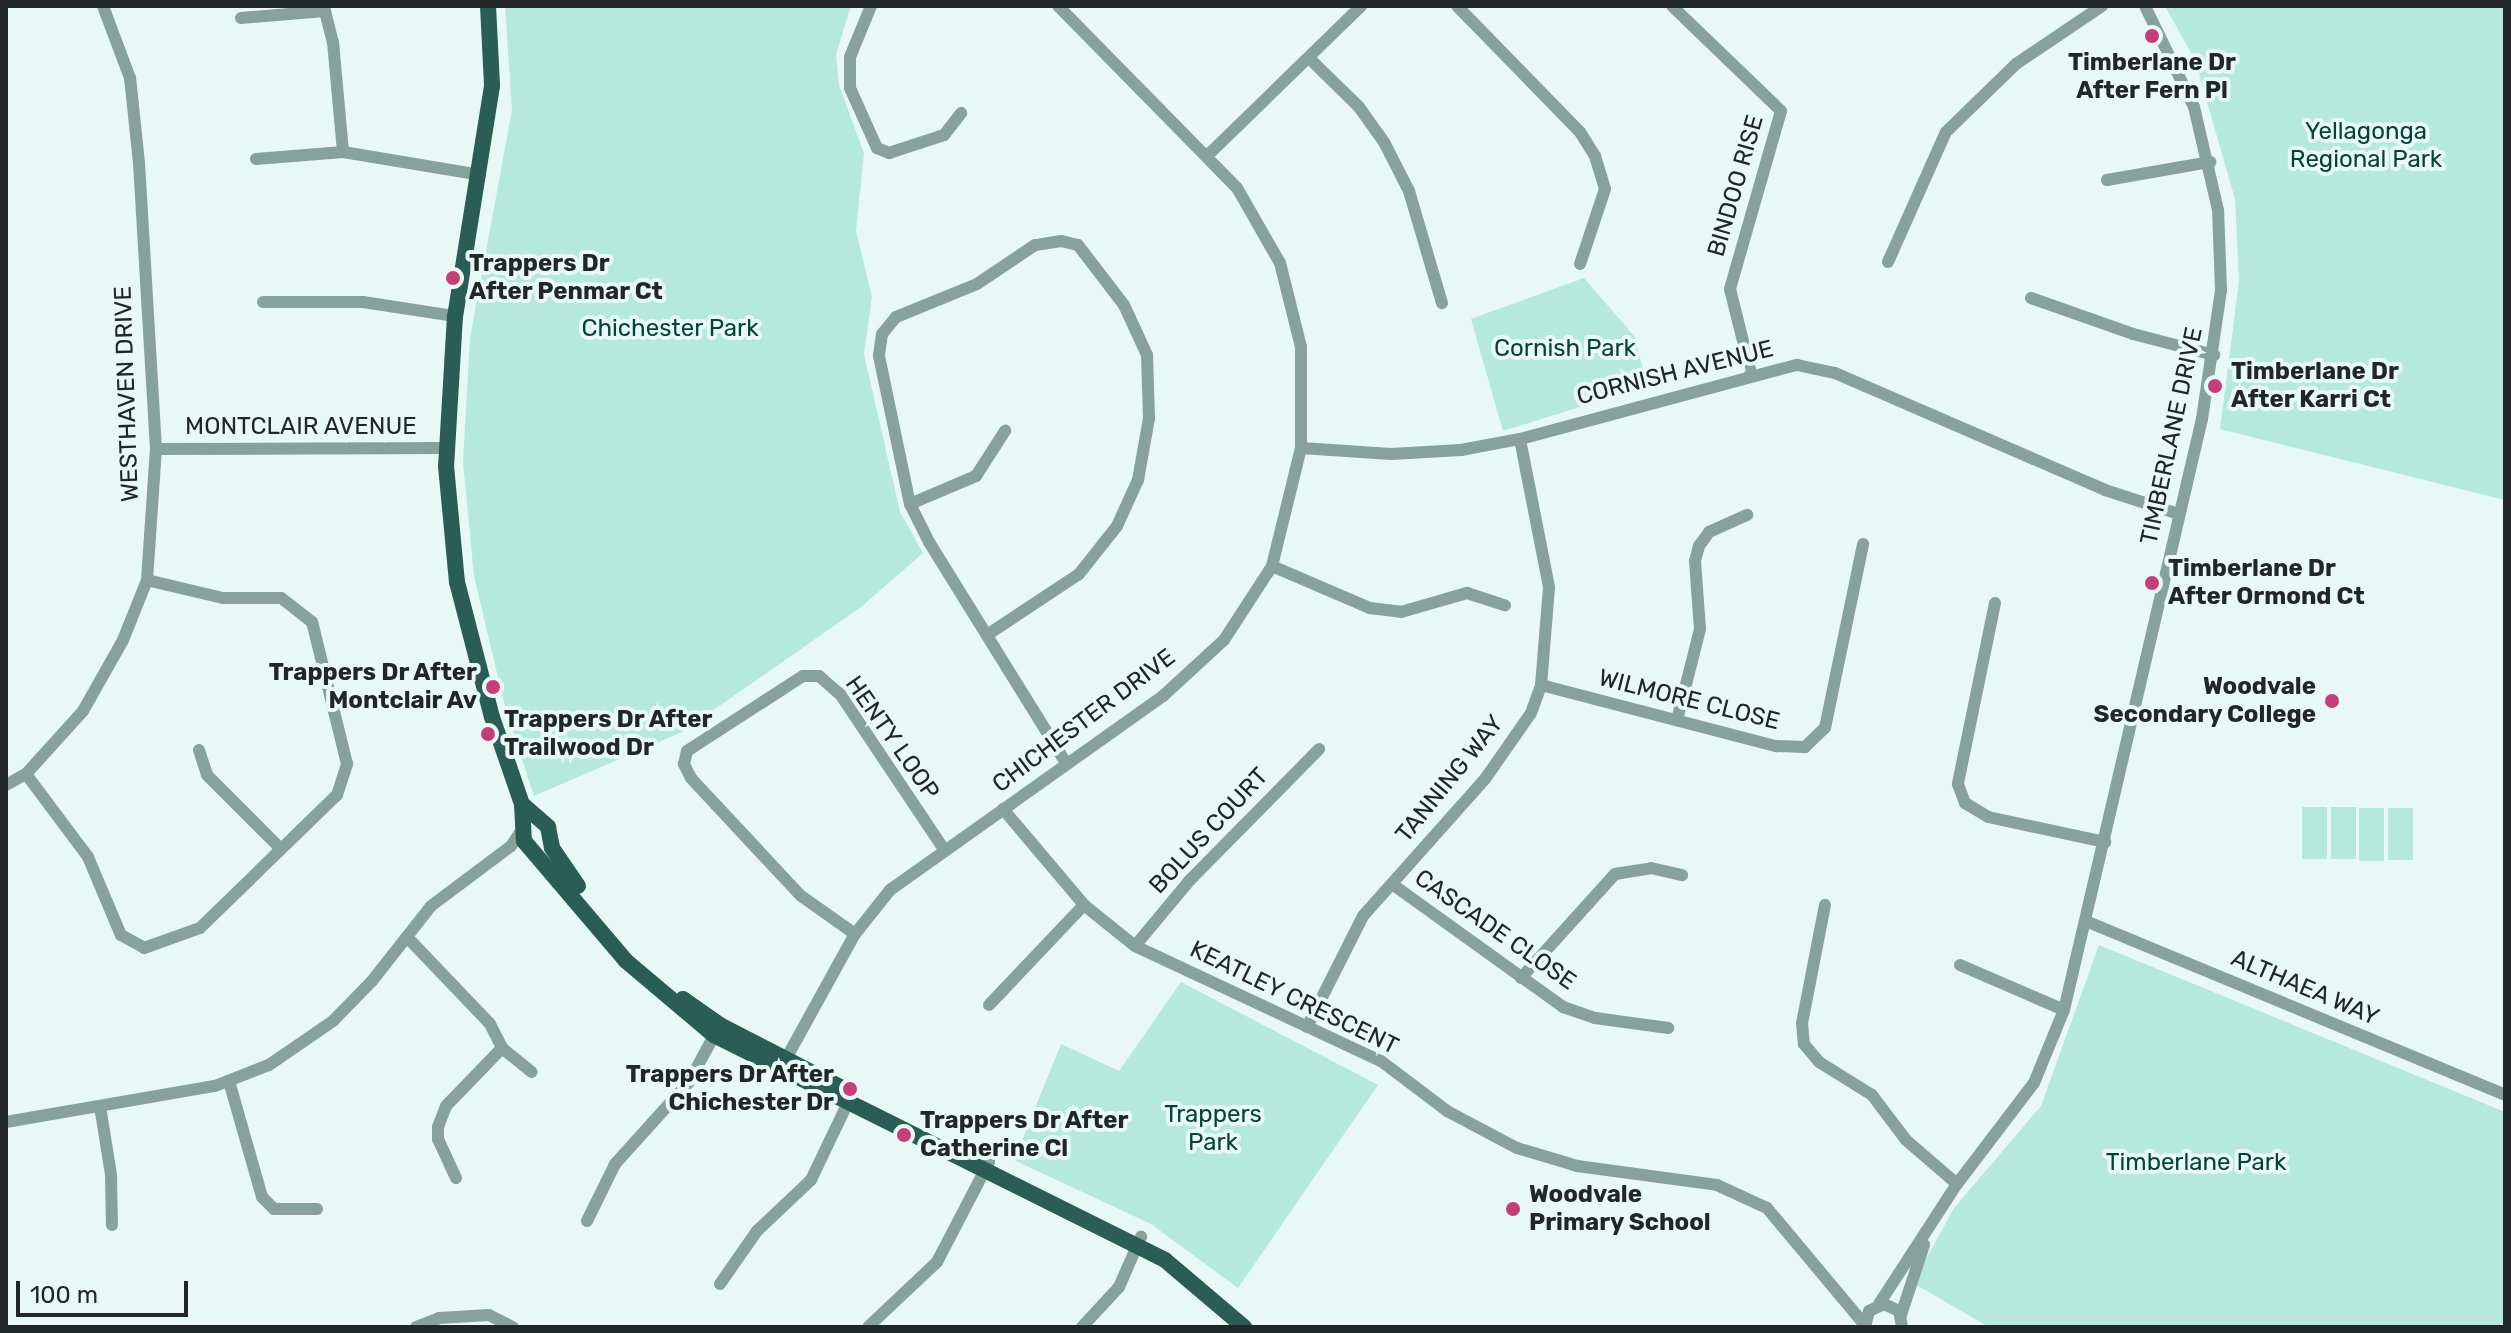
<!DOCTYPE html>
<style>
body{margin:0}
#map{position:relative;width:2511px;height:1333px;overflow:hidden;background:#e8f8f4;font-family:Rubik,sans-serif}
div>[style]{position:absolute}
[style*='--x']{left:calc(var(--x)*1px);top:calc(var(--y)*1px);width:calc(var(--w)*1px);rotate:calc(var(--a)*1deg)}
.green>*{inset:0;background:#b4e9dc;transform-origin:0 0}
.minor>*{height:12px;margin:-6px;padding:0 6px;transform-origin:6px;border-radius:6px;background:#87a29b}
.major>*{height:16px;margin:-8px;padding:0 8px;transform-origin:8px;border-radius:8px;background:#2a5d53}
.dots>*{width:22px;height:22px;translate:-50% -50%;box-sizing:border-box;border:4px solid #e8f8f4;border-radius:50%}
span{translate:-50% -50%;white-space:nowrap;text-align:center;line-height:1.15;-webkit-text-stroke:8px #e8f8f4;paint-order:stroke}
.poi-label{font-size:24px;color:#212726;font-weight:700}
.left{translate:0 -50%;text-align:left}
.right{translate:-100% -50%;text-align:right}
.park-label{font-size:24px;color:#074239}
.street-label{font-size:24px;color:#212726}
.frame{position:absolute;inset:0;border:8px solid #212726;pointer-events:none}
.scale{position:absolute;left:16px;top:1281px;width:172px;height:36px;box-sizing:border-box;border:4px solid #212726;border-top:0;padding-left:10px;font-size:24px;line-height:28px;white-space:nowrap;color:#212726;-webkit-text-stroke:6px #e8f8f4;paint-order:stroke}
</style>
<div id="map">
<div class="green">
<i style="clip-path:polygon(505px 6px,851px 6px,836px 54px,839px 85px,864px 153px,856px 231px,872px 297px,864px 354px,900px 512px,923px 553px,861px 607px,682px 732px,534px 796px,505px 707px,474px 576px,463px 462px,470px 338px,512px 110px)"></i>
<i style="clip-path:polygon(2165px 6px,2505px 6px,2505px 500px,2220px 429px,2239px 281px,2235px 199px,2195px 60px)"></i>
<i style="clip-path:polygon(1584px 278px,1635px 337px,1647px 386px,1503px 431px,1471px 319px)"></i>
<i style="left:2302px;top:807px;width:25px;height:52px"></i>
<i style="left:2331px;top:807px;width:25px;height:52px"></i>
<i style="left:2359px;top:808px;width:25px;height:53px"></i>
<i style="left:2388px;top:808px;width:25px;height:52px"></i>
<i style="clip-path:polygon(2099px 945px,2505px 1112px,2505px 1327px,1989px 1327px,1913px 1283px,1954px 1208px,2041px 1106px)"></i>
<i style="clip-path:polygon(1181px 982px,1378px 1085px,1238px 1288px,1151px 1224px,1014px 1160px,1061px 1044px,1119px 1071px)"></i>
</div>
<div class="minor">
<i style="--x:871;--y:6;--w:55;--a:112.4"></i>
<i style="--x:850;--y:57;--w:31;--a:90"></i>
<i style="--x:850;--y:88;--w:66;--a:65.8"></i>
<i style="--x:877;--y:148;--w:13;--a:23"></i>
<i style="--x:889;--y:153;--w:58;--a:-18.1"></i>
<i style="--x:944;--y:135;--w:28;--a:-52"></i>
<i style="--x:1457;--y:6;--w:176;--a:45.7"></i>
<i style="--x:1580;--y:132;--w:28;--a:58"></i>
<i style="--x:1595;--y:156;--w:34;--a:73"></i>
<i style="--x:1605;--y:189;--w:79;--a:108.4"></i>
<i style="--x:1672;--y:6;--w:151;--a:43.9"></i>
<i style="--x:1781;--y:111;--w:185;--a:106"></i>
<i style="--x:1730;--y:289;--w:87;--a:76"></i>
<i style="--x:241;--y:18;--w:84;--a:-4.8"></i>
<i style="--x:325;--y:11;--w:32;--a:76"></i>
<i style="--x:333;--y:42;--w:110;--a:84.8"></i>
<i style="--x:1311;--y:60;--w:67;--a:44.4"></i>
<i style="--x:1359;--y:107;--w:43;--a:54.5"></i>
<i style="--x:1384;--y:142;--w:55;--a:63"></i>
<i style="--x:1409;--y:191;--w:117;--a:73.6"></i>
<i style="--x:1208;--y:155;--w:214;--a:-44.2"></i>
<i style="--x:256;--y:159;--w:87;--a:-4.6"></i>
<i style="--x:343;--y:152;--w:139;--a:9.5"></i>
<i style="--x:2107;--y:180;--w:105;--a:-9.9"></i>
<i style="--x:1888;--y:262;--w:142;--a:-66"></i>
<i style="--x:1946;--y:132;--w:98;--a:-44.2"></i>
<i style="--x:2016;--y:64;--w:104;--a:-34"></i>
<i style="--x:2031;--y:298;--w:108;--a:19.4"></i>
<i style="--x:2133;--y:334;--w:84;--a:14.5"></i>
<i style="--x:263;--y:302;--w:100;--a:0"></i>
<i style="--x:363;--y:302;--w:93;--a:8.7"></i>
<i style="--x:1301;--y:448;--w:90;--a:3.8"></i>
<i style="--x:1391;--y:454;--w:70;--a:-3.3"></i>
<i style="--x:1461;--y:450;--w:60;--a:-10.6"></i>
<i style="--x:1520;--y:439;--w:287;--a:-15"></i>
<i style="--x:1797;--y:365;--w:39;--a:12"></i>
<i style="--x:1835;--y:373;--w:294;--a:23.4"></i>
<i style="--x:2105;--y:490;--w:78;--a:18"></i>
<i style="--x:156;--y:449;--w:291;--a:-0.2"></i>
<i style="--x:910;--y:504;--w:72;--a:-23"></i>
<i style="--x:976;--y:476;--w:54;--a:-57.2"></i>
<i style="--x:1272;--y:566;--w:107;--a:23.2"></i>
<i style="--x:1370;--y:608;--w:31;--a:7"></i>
<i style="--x:1401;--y:612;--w:69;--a:-16.1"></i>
<i style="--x:1467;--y:593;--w:40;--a:18"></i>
<i style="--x:1995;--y:603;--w:185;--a:101.6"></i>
<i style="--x:1958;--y:784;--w:20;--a:70"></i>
<i style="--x:1965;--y:803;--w:27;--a:31"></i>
<i style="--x:1988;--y:817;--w:120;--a:12.1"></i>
<i style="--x:987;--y:635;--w:110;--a:-33.5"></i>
<i style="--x:1079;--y:574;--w:61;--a:-51.6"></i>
<i style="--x:1117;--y:526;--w:51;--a:-65.5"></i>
<i style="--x:1138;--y:480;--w:63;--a:-79.9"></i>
<i style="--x:1149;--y:418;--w:63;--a:-91.8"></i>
<i style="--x:1147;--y:355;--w:55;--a:-114.7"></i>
<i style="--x:1124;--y:305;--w:76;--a:-127.5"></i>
<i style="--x:1078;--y:245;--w:17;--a:-167"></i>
<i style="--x:1061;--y:241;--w:26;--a:171"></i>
<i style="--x:1035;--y:245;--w:70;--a:146.1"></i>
<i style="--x:977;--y:284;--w:87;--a:157.8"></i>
<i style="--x:896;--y:317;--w:22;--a:129"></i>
<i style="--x:882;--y:334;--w:22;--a:98"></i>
<i style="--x:879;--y:356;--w:151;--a:78.2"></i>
<i style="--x:910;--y:504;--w:42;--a:63.4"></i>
<i style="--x:929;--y:542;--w:260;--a:58.2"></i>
<i style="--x:1541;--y:685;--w:243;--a:14.6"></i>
<i style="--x:1776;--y:746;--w:29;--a:2"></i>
<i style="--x:1805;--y:747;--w:28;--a:-44"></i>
<i style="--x:1825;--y:728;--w:188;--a:-78.3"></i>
<i style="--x:1677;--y:720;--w:94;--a:-75.8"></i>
<i style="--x:1700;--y:629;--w:68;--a:-94.2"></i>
<i style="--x:1695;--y:561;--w:16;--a:-75"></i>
<i style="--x:1699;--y:546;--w:17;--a:-54"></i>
<i style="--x:1709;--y:532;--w:42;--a:-24.1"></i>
<i style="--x:199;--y:750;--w:26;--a:72"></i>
<i style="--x:207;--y:775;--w:102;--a:45"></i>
<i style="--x:26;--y:774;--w:104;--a:53.2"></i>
<i style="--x:88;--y:857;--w:85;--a:67.1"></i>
<i style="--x:121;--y:935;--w:26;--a:29"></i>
<i style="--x:144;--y:948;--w:59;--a:-19.7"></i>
<i style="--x:200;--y:928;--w:191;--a:-44.2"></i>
<i style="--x:337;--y:795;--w:33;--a:-72"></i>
<i style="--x:347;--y:764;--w:146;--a:-103.8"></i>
<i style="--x:312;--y:622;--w:39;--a:-142"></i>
<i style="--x:281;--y:598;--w:58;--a:180"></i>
<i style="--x:223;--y:598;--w:78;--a:-166.7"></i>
<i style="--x:6;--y:785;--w:23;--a:-29"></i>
<i style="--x:26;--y:774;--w:85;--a:-47.9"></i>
<i style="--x:83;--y:711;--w:81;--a:-60.6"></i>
<i style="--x:123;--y:640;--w:65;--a:-68.2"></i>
<i style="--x:147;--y:580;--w:131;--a:-86.1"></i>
<i style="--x:156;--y:449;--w:287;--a:-93.4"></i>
<i style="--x:139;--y:163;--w:85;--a:-96"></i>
<i style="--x:130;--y:78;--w:77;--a:-110.6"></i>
<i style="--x:1003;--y:809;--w:126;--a:49.8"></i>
<i style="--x:1084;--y:905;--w:65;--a:38.8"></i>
<i style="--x:1135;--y:946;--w:272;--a:25.1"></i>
<i style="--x:1381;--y:1061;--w:83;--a:37.1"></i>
<i style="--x:1447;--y:1111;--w:79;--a:27.9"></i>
<i style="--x:1517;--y:1148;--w:63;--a:16.7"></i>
<i style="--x:1577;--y:1166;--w:141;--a:7.7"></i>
<i style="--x:1717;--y:1185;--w:55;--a:24.7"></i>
<i style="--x:1767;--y:1208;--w:153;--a:50.1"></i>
<i style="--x:1392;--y:884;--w:211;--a:35.7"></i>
<i style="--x:1563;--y:1007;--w:34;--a:19"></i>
<i style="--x:1595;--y:1018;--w:74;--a:7.8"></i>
<i style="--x:1825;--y:905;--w:120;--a:101"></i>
<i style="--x:1802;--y:1023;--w:21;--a:85"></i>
<i style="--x:1804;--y:1044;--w:23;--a:50"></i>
<i style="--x:1819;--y:1062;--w:62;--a:31.9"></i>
<i style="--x:1872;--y:1095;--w:56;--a:52.9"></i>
<i style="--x:1906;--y:1140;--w:67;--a:40.8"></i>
<i style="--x:2088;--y:922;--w:451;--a:22.5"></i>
<i style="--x:855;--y:934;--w:67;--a:-144.7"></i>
<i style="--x:800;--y:895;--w:160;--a:-133"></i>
<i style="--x:691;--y:778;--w:16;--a:-117"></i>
<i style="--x:684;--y:764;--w:13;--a:-77"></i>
<i style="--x:687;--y:751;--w:138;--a:-32.9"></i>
<i style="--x:803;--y:676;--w:16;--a:0"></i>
<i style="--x:819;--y:676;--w:28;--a:41"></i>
<i style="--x:840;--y:694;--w:185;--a:56.2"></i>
<i style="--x:407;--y:937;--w:120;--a:46.3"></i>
<i style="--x:490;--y:1024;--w:27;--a:63"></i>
<i style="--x:502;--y:1048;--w:38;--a:39"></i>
<i style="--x:1135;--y:946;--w:86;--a:-50.2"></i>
<i style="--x:1190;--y:880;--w:184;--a:-45.4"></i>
<i style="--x:1960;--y:965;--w:113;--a:23.4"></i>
<i style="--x:1521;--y:978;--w:140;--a:-47.9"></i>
<i style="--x:1615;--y:874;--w:36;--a:-9"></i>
<i style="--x:1651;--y:868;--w:32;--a:13"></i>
<i style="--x:989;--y:1005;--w:138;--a:-46.5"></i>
<i style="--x:1307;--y:1027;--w:124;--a:-63.2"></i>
<i style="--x:1363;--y:916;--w:183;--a:-48.3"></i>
<i style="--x:1485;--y:779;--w:80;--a:-55.1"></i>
<i style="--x:1531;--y:713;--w:30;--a:-70"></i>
<i style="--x:1541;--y:685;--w:98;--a:-85.3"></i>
<i style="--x:1549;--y:587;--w:151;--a:-101.1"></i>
<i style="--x:782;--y:1066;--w:151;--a:-61.1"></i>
<i style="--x:855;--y:934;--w:56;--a:-51.5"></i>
<i style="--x:890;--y:890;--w:335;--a:-35.4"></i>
<i style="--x:1163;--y:696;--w:83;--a:-42.6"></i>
<i style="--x:1224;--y:640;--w:88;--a:-57"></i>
<i style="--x:1272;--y:566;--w:122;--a:-76.2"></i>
<i style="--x:1301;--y:448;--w:101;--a:-90"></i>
<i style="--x:1301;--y:347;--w:87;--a:-104"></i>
<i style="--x:1280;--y:263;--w:86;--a:-119.8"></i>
<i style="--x:1237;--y:188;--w:255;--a:-134.5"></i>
<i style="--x:229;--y:1081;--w:121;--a:74.1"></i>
<i style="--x:262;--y:1197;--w:17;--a:45"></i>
<i style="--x:274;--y:1209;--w:43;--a:0"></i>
<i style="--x:100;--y:1106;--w:70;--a:80.9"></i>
<i style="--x:111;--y:1175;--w:50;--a:88.9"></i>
<i style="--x:6;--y:1122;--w:212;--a:-9.8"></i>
<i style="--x:215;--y:1086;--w:58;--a:-21.3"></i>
<i style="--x:269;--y:1065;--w:78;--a:-34.5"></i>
<i style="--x:333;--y:1021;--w:56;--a:-45.7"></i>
<i style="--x:372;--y:981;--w:95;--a:-51.8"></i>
<i style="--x:431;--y:906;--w:100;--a:-36.9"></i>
<i style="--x:511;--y:846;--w:18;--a:-56"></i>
<i style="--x:456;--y:1178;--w:43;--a:-114.8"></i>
<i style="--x:438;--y:1139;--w:12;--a:-90"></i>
<i style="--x:438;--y:1127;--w:22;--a:-69"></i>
<i style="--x:446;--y:1106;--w:81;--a:-46"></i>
<i style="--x:587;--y:1221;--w:64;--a:-63.8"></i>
<i style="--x:615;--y:1164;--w:110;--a:-47.9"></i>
<i style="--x:689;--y:1082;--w:59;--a:-61.7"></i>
<i style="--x:720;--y:1284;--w:65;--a:-55.1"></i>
<i style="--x:757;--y:1231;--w:74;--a:-43.4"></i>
<i style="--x:811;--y:1180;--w:95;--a:-64.5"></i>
<i style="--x:1879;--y:1304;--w:143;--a:-57"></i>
<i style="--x:1957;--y:1184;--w:127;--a:-52.7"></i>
<i style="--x:2034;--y:1083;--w:79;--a:-67.7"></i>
<i style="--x:2064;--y:1010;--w:607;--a:-76.86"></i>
<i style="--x:2202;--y:419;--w:130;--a:-81.6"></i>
<i style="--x:2221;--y:290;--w:80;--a:-92.1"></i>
<i style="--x:2218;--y:210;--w:106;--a:-103.1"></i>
<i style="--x:2194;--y:107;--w:112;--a:-115.9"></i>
<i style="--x:1901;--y:1315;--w:74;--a:-71.8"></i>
<i style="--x:416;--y:1327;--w:25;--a:-21"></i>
<i style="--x:439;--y:1318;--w:50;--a:-3.4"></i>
<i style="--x:489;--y:1315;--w:27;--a:27"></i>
<i style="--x:868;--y:1327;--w:95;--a:-43.3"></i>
<i style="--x:937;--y:1262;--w:113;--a:-62.5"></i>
<i style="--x:1082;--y:1327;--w:54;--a:-47.2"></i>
<i style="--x:1119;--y:1287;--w:55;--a:-66.3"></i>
<i style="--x:1865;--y:1327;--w:16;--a:-76"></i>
<i style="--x:1869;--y:1311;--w:17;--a:-25"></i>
<i style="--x:1884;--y:1304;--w:17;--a:25"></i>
<i style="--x:1899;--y:1311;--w:16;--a:79"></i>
</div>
<div class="major">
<i style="--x:488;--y:6;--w:80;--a:87.1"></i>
<i style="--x:492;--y:86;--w:233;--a:99.1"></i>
<i style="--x:455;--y:316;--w:150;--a:93.4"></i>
<i style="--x:446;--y:466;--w:117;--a:84.6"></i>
<i style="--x:457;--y:582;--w:139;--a:75.5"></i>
<i style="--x:492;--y:717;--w:92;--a:71"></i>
<i style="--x:522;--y:804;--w:37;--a:87"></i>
<i style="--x:524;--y:841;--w:157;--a:49.6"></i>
<i style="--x:626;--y:961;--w:115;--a:40.1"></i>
<i style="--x:714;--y:1035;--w:504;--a:26.51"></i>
<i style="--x:1165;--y:1260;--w:104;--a:40.3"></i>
<i style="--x:522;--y:804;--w:35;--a:41"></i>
<i style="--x:548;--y:827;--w:21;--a:79"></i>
<i style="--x:552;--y:848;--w:46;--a:55.6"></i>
<i style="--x:683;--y:999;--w:45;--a:35.1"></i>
<i style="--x:720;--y:1025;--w:135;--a:27.3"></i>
</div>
<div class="dots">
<i style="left:2152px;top:36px;background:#c73d77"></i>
<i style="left:453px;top:278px;background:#c73d77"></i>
<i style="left:2215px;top:386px;background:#c73d77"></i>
<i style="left:2152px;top:583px;background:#c73d77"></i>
<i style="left:493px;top:687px;background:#c73d77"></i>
<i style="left:2332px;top:701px;background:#c73d77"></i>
<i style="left:488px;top:734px;background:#c73d77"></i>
<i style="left:850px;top:1089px;background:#c73d77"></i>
<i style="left:904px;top:1135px;background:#c73d77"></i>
<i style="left:1513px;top:1209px;background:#c73d77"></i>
</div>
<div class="poi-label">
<span style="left:2152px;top:77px">Timberlane Dr<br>After Fern Pl</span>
<span class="left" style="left:469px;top:278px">Trappers Dr<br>After Penmar Ct</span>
<span class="left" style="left:2231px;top:386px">Timberlane Dr<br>After Karri Ct</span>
<span class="left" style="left:2168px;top:583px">Timberlane Dr<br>After Ormond Ct</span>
<span class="right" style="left:477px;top:687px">Trappers Dr After<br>Montclair Av</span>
<span class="right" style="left:2316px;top:701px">Woodvale<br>Secondary College</span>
<span class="left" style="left:504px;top:734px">Trappers Dr After<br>Trailwood Dr</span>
<span class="right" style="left:834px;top:1089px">Trappers Dr After<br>Chichester Dr</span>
<span class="left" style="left:920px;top:1135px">Trappers Dr After<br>Catherine Cl</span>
<span class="left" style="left:1529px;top:1209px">Woodvale<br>Primary School</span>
</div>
<div class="park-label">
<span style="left:2366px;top:146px">Yellagonga<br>Regional Park</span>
<span style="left:670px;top:329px">Chichester Park</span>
<span style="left:1565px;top:349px">Cornish Park</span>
<span style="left:1213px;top:1129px">Trappers<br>Park</span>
<span style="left:2196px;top:1163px">Timberlane Park</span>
</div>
<div class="street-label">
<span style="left:1736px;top:186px;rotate:-74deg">BINDOO RISE</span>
<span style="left:1675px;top:373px;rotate:-14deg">CORNISH AVENUE</span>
<span style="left:127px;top:394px;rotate:-92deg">WESTHAVEN DRIVE</span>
<span style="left:301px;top:427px">MONTCLAIR AVENUE</span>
<span style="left:2172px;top:436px;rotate:-78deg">TIMBERLANE DRIVE</span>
<span style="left:1689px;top:700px;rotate:14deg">WILMORE CLOSE</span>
<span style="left:1084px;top:721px;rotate:-37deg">CHICHESTER DRIVE</span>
<span style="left:892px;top:738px;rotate:55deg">HENTY LOOP</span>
<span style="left:1450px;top:779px;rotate:-51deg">TANNING WAY</span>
<span style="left:1209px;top:831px;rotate:-47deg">BOLUS COURT</span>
<span style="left:1495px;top:930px;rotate:35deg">CASCADE CLOSE</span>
<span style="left:2305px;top:988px;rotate:23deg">ALTHAEA WAY</span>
<span style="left:1294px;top:998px;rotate:26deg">KEATLEY CRESCENT</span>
</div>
<div class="frame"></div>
<div class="scale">100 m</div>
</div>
